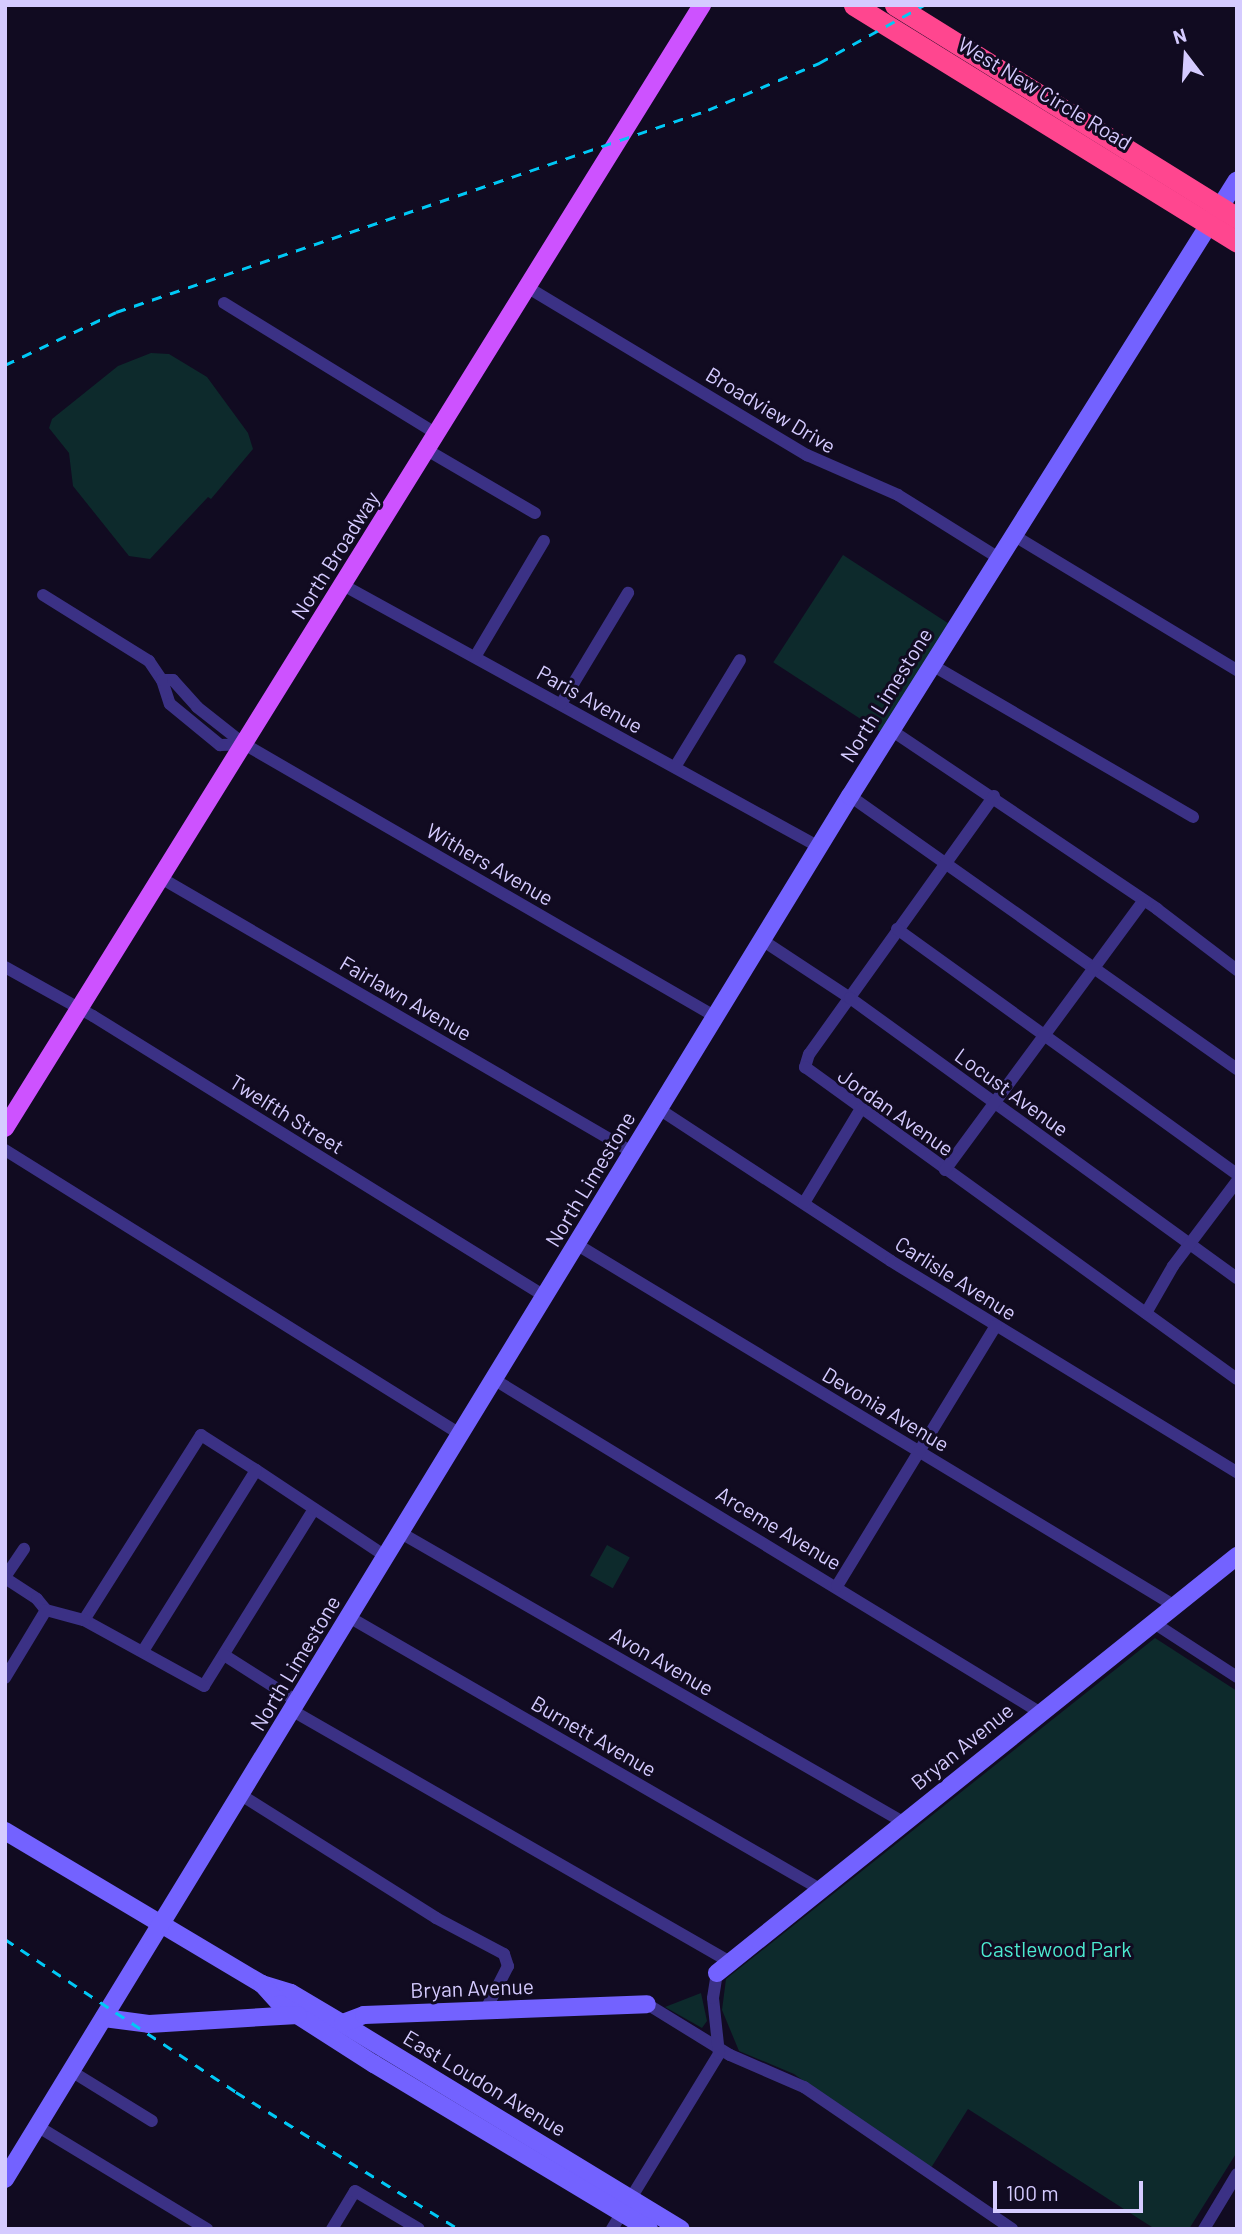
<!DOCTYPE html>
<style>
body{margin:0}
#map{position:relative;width:1242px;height:2234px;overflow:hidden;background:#110b21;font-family:Barlow,sans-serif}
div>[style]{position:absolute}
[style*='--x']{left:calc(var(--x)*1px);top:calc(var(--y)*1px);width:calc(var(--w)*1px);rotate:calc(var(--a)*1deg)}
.green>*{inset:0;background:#0d2a2c;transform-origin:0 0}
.street>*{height:12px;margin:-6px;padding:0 6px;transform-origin:6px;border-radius:6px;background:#3b3185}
.secondary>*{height:18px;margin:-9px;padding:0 9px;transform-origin:9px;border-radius:9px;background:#7362ff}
.primary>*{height:18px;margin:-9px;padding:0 9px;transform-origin:9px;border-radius:9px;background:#cd52ff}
.highway>*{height:21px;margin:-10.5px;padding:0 10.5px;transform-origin:10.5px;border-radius:10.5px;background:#ff468f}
.rail>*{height:2.5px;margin-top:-1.25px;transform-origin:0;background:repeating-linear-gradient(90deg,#00c9f6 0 10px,transparent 0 19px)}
span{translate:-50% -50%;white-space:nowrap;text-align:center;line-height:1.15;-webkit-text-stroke:6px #110b21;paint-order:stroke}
.street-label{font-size:21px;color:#d5cbff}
.park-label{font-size:21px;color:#4cead0}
.frame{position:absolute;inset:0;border:7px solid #d5cbff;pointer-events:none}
.north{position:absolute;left:1151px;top:21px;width:70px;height:70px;-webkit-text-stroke:5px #110b21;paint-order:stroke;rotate:343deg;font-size:19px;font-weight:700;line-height:28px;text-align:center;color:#d5cbff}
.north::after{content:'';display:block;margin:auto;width:24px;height:32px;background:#d5cbff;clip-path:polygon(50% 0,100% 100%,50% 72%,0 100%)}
.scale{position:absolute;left:993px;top:2181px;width:150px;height:32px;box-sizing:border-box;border:4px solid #d5cbff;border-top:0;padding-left:9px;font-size:21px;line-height:24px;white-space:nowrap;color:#d5cbff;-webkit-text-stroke:5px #110b21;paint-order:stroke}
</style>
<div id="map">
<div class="green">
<i style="clip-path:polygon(151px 353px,169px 354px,207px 377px,248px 433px,253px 449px,211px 499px,208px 497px,150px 559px,129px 556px,73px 486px,69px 453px,49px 428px,52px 419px,118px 366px)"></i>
<i style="left:843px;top:555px;width:129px;height:128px;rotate:33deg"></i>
<i style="left:607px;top:1545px;width:26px;height:35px;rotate:29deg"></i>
<i style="clip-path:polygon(1155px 1638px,1237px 1691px,1237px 2152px,1189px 2229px,1155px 2229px,968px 2109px,929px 2171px,794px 2074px,739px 2051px,722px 2010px,726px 1979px)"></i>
<i style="clip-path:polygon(701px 1993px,707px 2021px,702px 2028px,665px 2007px)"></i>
</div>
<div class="street">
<i style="--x:527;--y:287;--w:327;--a:31"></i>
<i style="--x:807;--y:455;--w:99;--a:23.7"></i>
<i style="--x:898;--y:495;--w:119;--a:32"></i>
<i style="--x:224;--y:303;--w:250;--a:31.6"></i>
<i style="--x:427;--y:450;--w:125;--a:30.3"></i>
<i style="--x:1013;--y:535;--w:262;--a:31.1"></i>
<i style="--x:343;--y:585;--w:543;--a:28.83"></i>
<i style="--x:43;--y:595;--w:125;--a:31.9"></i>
<i style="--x:149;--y:661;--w:23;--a:56"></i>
<i style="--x:162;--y:680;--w:25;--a:72"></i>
<i style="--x:170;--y:704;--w:65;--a:39.4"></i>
<i style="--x:220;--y:745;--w:24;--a:-2"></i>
<i style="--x:475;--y:657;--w:135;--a:-59.3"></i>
<i style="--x:932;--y:665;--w:302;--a:30.2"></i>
<i style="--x:162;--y:680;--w:11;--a:0"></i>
<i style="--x:173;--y:680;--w:36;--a:48"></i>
<i style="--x:197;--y:707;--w:60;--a:38.2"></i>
<i style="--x:244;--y:744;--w:545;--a:30.04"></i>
<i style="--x:561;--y:704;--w:130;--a:-58.9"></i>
<i style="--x:891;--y:730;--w:321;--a:33.9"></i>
<i style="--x:1157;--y:909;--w:101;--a:37.3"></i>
<i style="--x:675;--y:767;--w:125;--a:-58.7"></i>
<i style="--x:850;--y:796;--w:474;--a:35.2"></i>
<i style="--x:994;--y:796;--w:317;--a:125.6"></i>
<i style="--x:809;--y:1054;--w:14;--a:107"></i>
<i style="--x:805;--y:1067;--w:533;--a:35.84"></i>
<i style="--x:161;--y:878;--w:545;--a:30.19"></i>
<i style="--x:897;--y:929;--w:419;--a:35.8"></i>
<i style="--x:762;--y:940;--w:105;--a:33.4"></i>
<i style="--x:850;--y:998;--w:478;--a:35.9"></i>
<i style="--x:5;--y:967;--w:101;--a:29.1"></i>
<i style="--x:93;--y:1016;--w:533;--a:31.81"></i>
<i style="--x:659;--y:1109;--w:277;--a:33.2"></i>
<i style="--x:891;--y:1261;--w:405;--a:31.4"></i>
<i style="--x:5;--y:1150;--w:536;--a:31.97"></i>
<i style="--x:945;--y:1170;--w:334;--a:-53.6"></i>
<i style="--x:804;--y:1203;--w:109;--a:-58.9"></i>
<i style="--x:576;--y:1244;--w:700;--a:31.15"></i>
<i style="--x:1146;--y:1313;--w:54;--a:-60.1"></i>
<i style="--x:1173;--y:1266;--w:106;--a:-53"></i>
<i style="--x:495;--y:1380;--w:640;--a:31.38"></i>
<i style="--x:314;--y:1509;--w:208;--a:121.9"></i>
<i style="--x:204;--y:1686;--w:137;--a:-151.2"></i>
<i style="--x:84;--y:1620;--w:219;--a:-57.7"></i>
<i style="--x:201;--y:1435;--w:65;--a:32.5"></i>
<i style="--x:256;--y:1470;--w:157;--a:33.6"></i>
<i style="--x:401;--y:1533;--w:579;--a:29.93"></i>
<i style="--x:5;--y:1577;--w:34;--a:-56"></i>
<i style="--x:5;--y:1578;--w:38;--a:33"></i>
<i style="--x:37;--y:1599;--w:14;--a:51"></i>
<i style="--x:46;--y:1610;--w:39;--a:15"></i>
<i style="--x:837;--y:1586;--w:305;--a:-58.6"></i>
<i style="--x:349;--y:1617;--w:544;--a:30.01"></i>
<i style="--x:1154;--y:1623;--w:99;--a:33"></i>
<i style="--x:143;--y:1651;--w:213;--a:-58"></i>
<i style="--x:224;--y:1655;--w:88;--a:32.4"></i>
<i style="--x:5;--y:1678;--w:79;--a:-58.9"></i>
<i style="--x:293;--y:1711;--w:504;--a:29.87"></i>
<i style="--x:241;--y:1795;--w:231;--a:32.2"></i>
<i style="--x:436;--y:1918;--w:77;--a:27.9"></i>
<i style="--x:504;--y:1954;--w:13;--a:72"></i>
<i style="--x:508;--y:1966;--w:51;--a:117.1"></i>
<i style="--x:647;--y:2004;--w:97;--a:31.6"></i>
<i style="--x:730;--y:2055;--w:81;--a:23.4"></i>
<i style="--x:804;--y:2087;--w:252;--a:34.3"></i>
<i style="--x:71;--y:2071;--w:95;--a:31.7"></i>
<i style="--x:37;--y:2126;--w:199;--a:31.2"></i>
<i style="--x:332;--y:2229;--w:44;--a:-58.8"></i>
<i style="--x:355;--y:2191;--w:74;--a:30.7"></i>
<i style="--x:612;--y:2229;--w:205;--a:-58.6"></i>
<i style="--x:719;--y:2054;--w:56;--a:-96.1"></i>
<i style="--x:713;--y:1998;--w:25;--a:-81"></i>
<i style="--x:1204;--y:2229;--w:64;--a:-59"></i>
</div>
<div class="secondary">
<i style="--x:5;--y:1831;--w:299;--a:30.8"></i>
<i style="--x:262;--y:1984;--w:30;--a:17"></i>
<i style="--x:291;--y:1993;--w:74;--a:30.7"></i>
<i style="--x:355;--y:2031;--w:381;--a:31.3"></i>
<i style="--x:717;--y:1973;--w:667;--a:-38.73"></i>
<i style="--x:262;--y:1984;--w:27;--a:48"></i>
<i style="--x:280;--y:2004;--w:112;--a:32.6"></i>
<i style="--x:374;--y:2064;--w:321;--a:31"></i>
<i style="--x:104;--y:2018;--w:45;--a:7.6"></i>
<i style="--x:149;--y:2024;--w:149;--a:-3.5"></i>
<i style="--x:343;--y:2023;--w:22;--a:-21"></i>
<i style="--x:364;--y:2015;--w:283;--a:-2.2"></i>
<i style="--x:5;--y:2179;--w:1621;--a:-58.58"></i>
<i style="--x:850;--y:796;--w:727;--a:-57.86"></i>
</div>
<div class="primary">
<i style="--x:5;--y:1128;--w:1322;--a:-58.17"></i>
</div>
<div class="highway">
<i style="--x:854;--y:5;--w:450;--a:31.7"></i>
<i style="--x:895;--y:5;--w:403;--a:31.9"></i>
</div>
<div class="rail">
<i style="--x:5;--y:365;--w:123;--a:-25.5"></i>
<i style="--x:116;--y:312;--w:626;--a:-18.84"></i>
<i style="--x:708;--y:110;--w:121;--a:-22.9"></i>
<i style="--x:819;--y:63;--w:120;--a:-28.9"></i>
<i style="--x:5;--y:1939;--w:277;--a:33.5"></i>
<i style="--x:236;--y:2092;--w:262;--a:31.6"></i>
</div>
<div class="street-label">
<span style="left:1045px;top:93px;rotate:31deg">West New Circle Road</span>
<span style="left:771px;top:410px;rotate:31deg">Broadview Drive</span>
<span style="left:335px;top:555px;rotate:-58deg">North Broadway</span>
<span style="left:886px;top:695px;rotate:-58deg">North Limestone</span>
<span style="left:590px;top:699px;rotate:29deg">Paris Avenue</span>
<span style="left:490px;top:864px;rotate:30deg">Withers Avenue</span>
<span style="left:406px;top:998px;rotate:30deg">Fairlawn Avenue</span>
<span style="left:1012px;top:1092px;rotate:36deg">Locust Avenue</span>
<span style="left:896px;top:1112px;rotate:35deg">Jordan Avenue</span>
<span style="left:287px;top:1114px;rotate:32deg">Twelfth Street</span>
<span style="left:590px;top:1179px;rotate:-59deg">North Limestone</span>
<span style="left:956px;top:1278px;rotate:32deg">Carlisle Avenue</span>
<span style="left:886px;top:1409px;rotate:31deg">Devonia Avenue</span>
<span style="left:779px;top:1528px;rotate:31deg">Arceme Avenue</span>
<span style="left:662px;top:1661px;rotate:30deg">Avon Avenue</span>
<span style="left:295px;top:1663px;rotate:-59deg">North Limestone</span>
<span style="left:594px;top:1736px;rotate:30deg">Burnett Avenue</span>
<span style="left:962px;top:1746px;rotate:-39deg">Bryan Avenue</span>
<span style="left:472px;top:1988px;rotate:-2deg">Bryan Avenue</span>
<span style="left:485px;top:2083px;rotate:31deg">East Loudon Avenue</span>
</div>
<div class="park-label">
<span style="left:1056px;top:1949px">Castlewood Park</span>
</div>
<div class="frame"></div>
<div class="north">N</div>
<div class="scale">100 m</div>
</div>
